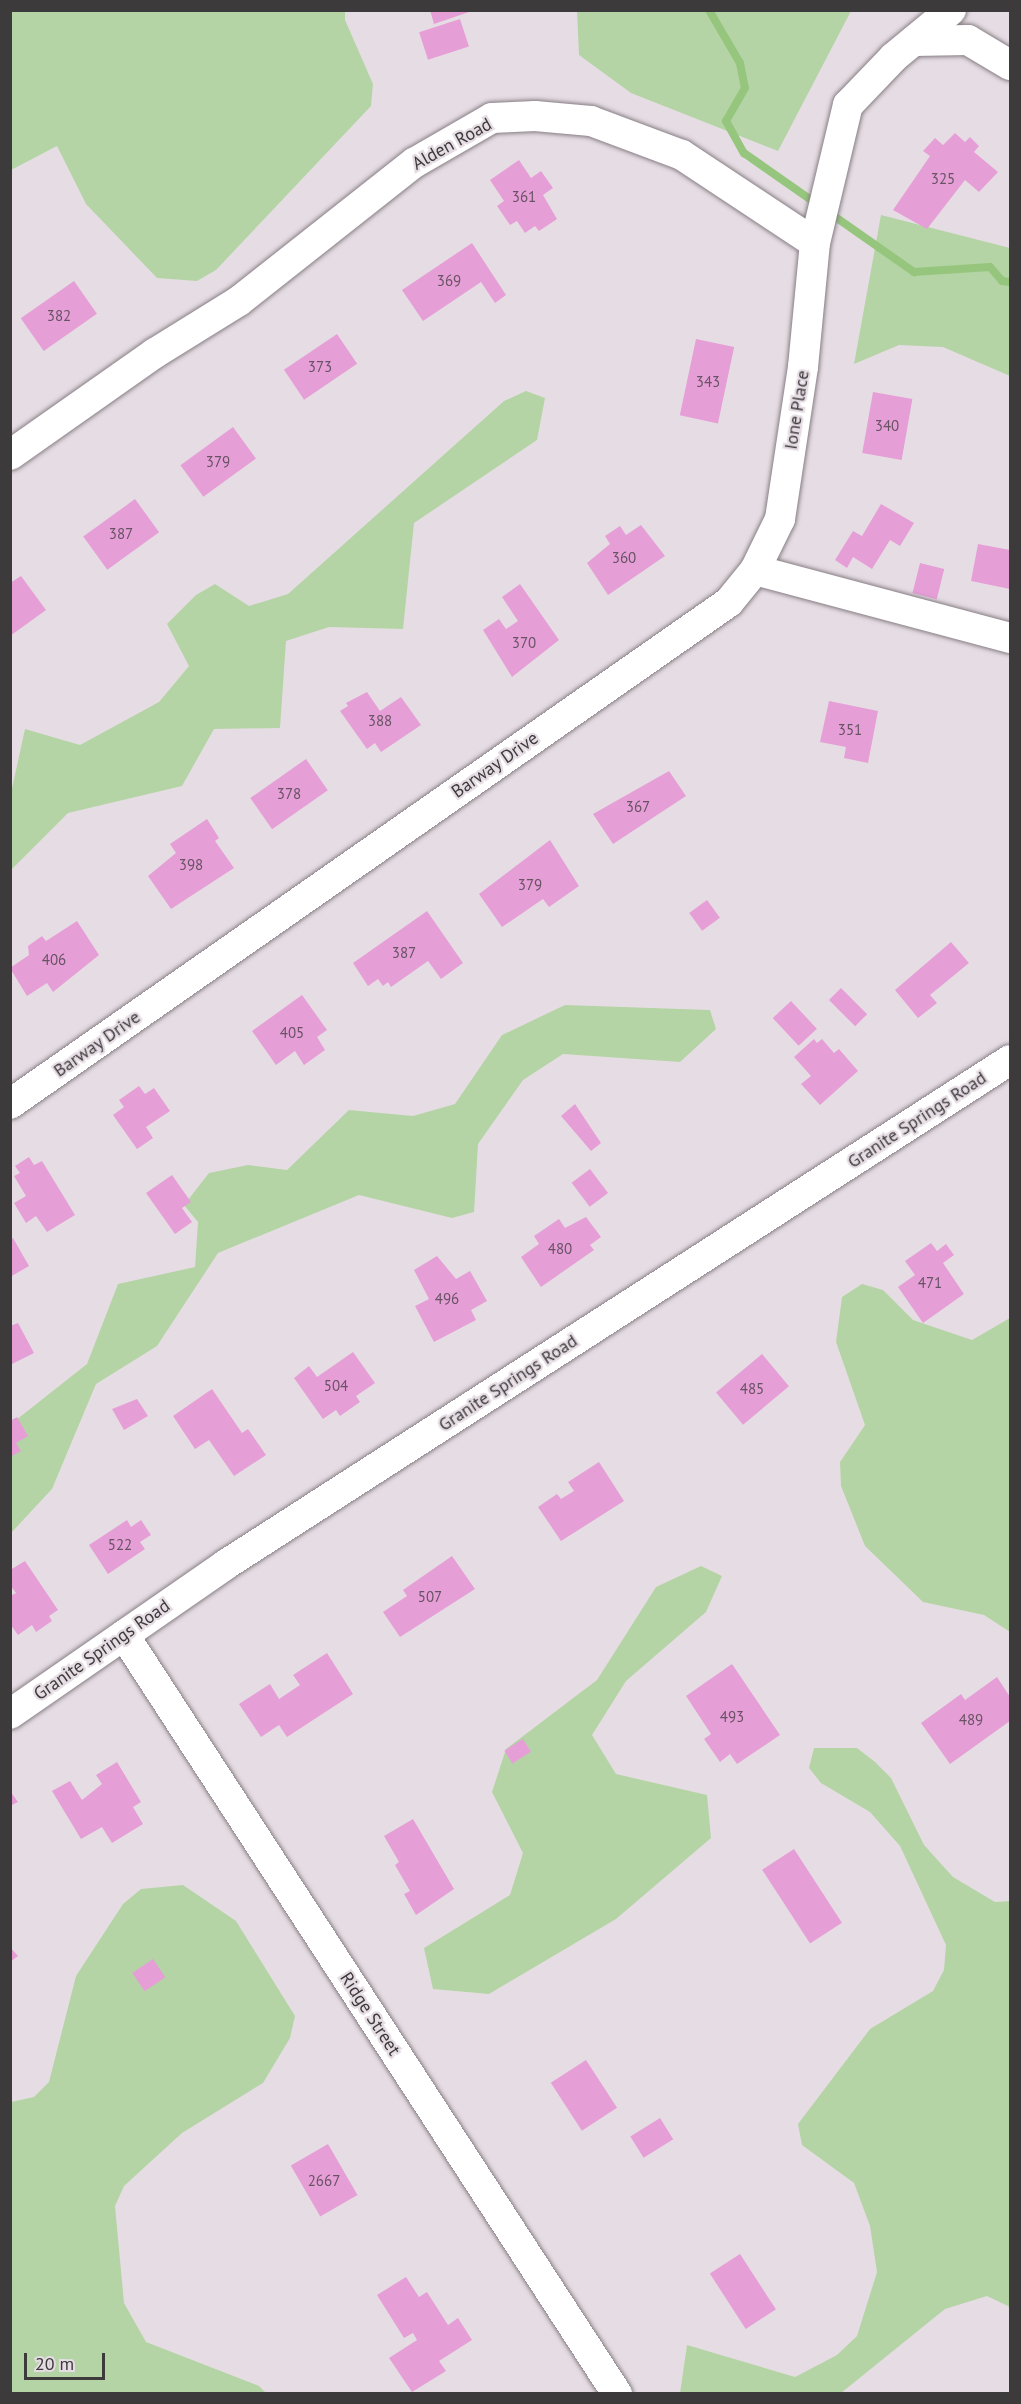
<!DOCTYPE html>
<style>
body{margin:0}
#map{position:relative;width:1021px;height:2404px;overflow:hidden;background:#e6dde4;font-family:"PT Sans",sans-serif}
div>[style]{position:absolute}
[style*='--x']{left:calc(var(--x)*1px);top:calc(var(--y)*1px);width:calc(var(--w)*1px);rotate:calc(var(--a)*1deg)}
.green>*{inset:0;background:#b5d4a5}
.stream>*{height:8px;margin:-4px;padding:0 4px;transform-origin:4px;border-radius:4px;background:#96c67d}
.building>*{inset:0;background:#e69ed7;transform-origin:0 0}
.roads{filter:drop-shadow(0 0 2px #877e84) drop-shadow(0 0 2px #877e84)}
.minor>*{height:30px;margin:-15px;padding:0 15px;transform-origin:15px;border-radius:15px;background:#fff}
span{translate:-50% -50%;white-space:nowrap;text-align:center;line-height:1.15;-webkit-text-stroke:4.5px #e6dde4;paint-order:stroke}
.number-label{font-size:15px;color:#675363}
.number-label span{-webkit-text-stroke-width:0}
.street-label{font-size:18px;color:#3d3a3c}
.frame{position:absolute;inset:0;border:12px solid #3d3a3c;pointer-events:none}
.scale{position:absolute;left:24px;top:2353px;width:81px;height:27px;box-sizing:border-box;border:3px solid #3d3a3c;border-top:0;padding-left:8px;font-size:18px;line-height:21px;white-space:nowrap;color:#3d3a3c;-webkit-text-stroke:4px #e6dde4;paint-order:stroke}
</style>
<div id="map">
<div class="green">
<i style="clip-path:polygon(11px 10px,345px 11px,345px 20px,373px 84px,371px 106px,216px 270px,197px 281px,157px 278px,86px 204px,57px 146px,11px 170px)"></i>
<i style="clip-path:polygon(577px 11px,577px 10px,851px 11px,778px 151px,631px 93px,579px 55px)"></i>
<i style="clip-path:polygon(881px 215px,1010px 248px,1010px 376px,943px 347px,899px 345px,854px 364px)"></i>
<i style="clip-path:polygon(526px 391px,545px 398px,537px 440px,414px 523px,403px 629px,329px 627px,286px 641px,280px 728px,214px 729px,182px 786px,68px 813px,11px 870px,11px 793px,25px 729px,80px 745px,159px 702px,189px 666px,167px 624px,196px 595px,215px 584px,249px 606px,288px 594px,504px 401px)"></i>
<i style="clip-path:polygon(565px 1005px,710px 1010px,716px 1029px,680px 1062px,563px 1054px,523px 1080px,478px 1144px,474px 1212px,452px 1218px,359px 1195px,218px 1253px,157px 1346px,96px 1384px,52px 1489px,11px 1533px,11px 1424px,87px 1364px,118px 1284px,195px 1267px,198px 1222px,184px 1205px,209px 1173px,248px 1165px,287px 1170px,349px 1110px,413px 1116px,455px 1104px,502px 1035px)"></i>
<i style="clip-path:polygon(862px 1284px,883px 1290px,913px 1320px,972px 1340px,1010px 1318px,1010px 1632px,984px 1615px,923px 1602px,865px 1546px,841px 1486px,840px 1462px,865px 1425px,836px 1342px,842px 1297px)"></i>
<i style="clip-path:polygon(701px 1566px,722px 1576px,706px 1612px,626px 1681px,592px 1735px,616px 1774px,707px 1795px,711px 1838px,616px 1919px,489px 1994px,433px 1989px,424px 1948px,510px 1895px,523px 1853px,492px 1792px,506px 1749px,597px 1680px,656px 1587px)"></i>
<i style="clip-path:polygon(814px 1748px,857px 1748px,875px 1762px,891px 1778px,924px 1845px,953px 1877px,995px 1902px,1010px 1901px,1010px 2307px,987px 2296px,945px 2309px,841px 2393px,680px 2393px,687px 2345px,795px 2377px,837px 2355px,857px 2336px,877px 2272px,870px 2226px,854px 2183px,802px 2145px,798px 2124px,870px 2029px,933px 1991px,944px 1970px,946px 1945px,900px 1846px,870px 1812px,821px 1783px,809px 1768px)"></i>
<i style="clip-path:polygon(183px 1885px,236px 1921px,295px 2016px,290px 2038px,263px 2083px,182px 2133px,124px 2186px,115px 2206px,124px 2303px,146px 2342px,259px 2386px,266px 2393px,11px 2394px,11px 2102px,34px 2097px,49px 2082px,76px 1976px,123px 1904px,141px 1889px)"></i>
</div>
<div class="stream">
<i style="--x:709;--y:10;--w:61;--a:59.7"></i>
<i style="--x:740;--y:63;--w:25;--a:79"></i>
<i style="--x:745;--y:88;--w:38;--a:120"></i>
<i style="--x:726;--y:121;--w:37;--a:61"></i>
<i style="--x:744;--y:153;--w:208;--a:35"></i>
<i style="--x:914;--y:272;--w:76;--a:-3.8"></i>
<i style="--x:990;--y:267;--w:18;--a:49"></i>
<i style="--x:1002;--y:281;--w:8;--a:7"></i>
</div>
<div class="building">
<i style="clip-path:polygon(430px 10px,472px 10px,472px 11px,434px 24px)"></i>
<i style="left:460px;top:19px;width:29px;height:43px;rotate:72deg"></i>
<i style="clip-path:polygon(955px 133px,965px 142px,970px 137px,979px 146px,974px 152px,998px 172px,979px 192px,965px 180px,927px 229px,893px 210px,930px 156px,923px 151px,935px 138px,943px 145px)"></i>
<i style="clip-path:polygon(519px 160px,531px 178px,541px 171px,553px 188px,543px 195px,557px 219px,539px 231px,535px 226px,525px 233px,517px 221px,510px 225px,497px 206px,504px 201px,490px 180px)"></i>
<i style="clip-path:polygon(472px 243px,506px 295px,495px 303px,481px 282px,423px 321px,402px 290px)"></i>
<i style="left:74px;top:281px;width:40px;height:65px;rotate:55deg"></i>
<i style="left:337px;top:334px;width:36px;height:64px;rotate:56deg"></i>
<i style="left:696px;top:339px;width:39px;height:78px;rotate:12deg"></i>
<i style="left:873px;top:392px;width:40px;height:62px;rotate:10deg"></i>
<i style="left:233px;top:427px;width:39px;height:65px;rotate:54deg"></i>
<i style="left:135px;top:499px;width:41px;height:64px;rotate:54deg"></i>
<i style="clip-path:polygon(881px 504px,914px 523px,900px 546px,890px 540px,872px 569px,853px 557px,847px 568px,835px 560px,853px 531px,862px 536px)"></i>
<i style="clip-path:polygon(641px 525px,665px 556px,608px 595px,587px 563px,610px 544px,605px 536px,620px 526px,626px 535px)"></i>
<i style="clip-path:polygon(978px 544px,1010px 550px,1010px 589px,971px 581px)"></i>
<i style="left:920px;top:563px;width:25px;height:31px;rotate:14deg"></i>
<i style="clip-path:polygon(21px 576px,46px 610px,10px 636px,10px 583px)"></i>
<i style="clip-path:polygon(520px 584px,559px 640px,512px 677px,483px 630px,499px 619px,506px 629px,518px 621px,502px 597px)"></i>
<i style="clip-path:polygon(367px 692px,380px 711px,401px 697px,421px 725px,381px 752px,375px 743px,367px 749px,340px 711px,348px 706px,346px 703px)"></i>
<i style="clip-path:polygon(829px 701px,878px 711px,868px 763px,844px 758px,846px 747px,820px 742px)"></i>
<i style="left:306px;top:759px;width:38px;height:68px;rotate:55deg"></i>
<i style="clip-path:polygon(669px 771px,686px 796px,613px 844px,593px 814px)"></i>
<i style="clip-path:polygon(207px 819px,219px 838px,215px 841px,234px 868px,171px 909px,148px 876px,176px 853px,170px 844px)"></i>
<i style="clip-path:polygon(550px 840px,579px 886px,549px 907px,543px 899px,502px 927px,479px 894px)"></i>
<i style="left:707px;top:900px;width:22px;height:22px;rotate:54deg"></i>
<i style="clip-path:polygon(427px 911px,463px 963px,441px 979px,428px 961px,391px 987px,388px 982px,383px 986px,378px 979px,368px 986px,353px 963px)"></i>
<i style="clip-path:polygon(77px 921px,99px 955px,53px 992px,47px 983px,27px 996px,10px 968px,29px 955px,28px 946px,42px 936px,46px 941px)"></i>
<i style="clip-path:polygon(951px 942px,969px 963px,930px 995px,937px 1003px,918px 1018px,895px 990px)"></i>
<i style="left:841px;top:988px;width:37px;height:17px;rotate:45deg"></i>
<i style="clip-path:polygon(302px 995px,327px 1030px,317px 1037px,325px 1050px,304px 1065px,295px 1051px,276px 1065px,252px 1031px)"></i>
<i style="left:791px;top:1001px;width:38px;height:25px;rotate:47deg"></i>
<i style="clip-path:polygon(814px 1039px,817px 1043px,822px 1039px,834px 1053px,839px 1049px,858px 1071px,820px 1105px,801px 1084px,811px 1076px,794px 1057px)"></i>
<i style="clip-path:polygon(139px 1086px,145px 1094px,154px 1088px,170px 1111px,146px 1127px,153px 1138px,137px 1149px,113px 1115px,124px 1107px,119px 1100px)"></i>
<i style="clip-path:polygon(575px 1104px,601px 1143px,591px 1151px,561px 1116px)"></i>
<i style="clip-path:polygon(29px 1157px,34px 1165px,42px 1161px,75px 1215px,47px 1232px,36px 1216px,26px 1223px,14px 1203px,26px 1196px,14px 1176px,20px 1173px,15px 1166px)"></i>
<i style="left:590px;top:1169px;width:30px;height:23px;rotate:53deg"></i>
<i style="clip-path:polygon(172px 1175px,191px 1202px,182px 1208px,192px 1222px,175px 1234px,146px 1193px)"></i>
<i style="clip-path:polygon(586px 1217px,601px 1237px,590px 1245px,594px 1250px,541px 1287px,521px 1257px,539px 1244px,534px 1236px,559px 1219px,565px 1228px)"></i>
<i style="clip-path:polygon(13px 1238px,29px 1266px,10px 1277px,10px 1240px)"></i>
<i style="clip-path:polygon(931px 1243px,937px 1251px,946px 1244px,954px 1255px,943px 1263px,964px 1294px,923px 1323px,898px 1287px,915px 1275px,905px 1261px)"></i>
<i style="clip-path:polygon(437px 1256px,456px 1279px,470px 1271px,487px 1301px,471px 1310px,476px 1320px,434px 1342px,415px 1306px,429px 1299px,414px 1270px)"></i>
<i style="clip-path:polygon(18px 1323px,34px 1353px,10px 1365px,10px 1326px)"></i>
<i style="clip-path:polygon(353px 1352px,375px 1383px,356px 1396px,360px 1402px,340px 1416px,336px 1410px,323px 1419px,294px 1378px,309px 1366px,317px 1377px)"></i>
<i style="left:762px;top:1354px;width:42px;height:60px;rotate:50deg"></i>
<i style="clip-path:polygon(212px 1389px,242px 1433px,248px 1429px,266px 1455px,234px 1476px,209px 1440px,195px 1449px,173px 1416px)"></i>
<i style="clip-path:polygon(137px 1399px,148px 1416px,124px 1430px,112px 1409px)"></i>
<i style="clip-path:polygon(17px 1417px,28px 1436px,16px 1443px,21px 1451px,10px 1457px,10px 1421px)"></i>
<i style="clip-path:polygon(599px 1462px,624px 1501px,561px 1541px,538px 1507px,557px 1494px,561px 1499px,574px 1491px,568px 1482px)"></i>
<i style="clip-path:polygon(127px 1520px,131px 1527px,141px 1520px,151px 1535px,140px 1542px,145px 1549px,108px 1574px,89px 1545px)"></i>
<i style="clip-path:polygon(452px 1556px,475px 1589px,400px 1637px,383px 1612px,407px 1596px,403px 1590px)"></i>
<i style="clip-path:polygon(25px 1561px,58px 1610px,49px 1616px,52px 1621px,36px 1632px,32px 1625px,18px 1635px,10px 1624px,10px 1596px,16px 1593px,10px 1585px,10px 1570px)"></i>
<i style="clip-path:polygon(327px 1653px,353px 1694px,287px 1737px,279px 1725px,261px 1737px,239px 1704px,270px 1684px,279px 1699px,300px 1685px,293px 1675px)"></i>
<i style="clip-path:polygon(732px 1664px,780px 1735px,737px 1764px,730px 1754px,720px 1762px,704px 1739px,711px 1734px,686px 1696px)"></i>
<i style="clip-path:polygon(997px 1677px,1010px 1697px,1010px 1721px,950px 1764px,921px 1723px,961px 1694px,965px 1700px)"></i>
<i style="left:523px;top:1739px;width:15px;height:22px;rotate:58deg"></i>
<i style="clip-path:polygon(117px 1762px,141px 1802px,133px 1807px,143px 1824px,112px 1843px,102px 1827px,81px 1839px,52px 1791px,70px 1781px,82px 1800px,102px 1784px,96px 1775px)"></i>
<i style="clip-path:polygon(10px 1791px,18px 1802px,10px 1806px)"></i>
<i style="clip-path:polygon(413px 1819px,454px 1889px,416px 1915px,404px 1894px,410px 1891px,395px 1865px,399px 1862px,384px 1836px)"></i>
<i style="left:794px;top:1849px;width:88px;height:38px;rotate:57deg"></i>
<i style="clip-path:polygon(10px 1947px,18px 1956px,10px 1962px)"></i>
<i style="left:153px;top:1959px;width:22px;height:25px;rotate:56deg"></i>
<i style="left:586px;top:2060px;width:57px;height:42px;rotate:57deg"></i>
<i style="left:660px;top:2118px;width:25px;height:35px;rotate:58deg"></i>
<i style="left:328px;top:2144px;width:59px;height:43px;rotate:60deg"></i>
<i style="left:740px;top:2254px;width:66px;height:36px;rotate:57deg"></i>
<i style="clip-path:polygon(406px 2277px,419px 2297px,427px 2292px,448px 2325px,458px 2318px,472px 2340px,439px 2361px,446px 2371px,412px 2392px,389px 2358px,417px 2340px,413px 2333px,404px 2338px,377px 2295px)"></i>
</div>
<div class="roads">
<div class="minor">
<i style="--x:914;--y:41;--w:54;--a:-1.1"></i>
<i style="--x:968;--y:40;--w:49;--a:30.8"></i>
<i style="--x:10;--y:455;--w:177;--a:-35.1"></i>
<i style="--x:155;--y:353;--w:99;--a:-31.8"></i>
<i style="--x:239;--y:301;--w:223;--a:-38.3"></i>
<i style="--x:414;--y:163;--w:90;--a:-30"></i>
<i style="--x:492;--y:118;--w:43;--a:-2.7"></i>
<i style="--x:535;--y:116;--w:56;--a:5.1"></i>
<i style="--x:591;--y:121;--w:97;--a:20.5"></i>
<i style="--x:682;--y:155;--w:159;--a:33.5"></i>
<i style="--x:755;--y:570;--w:57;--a:-63.9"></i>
<i style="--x:780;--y:519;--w:154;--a:-81.4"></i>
<i style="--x:803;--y:367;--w:125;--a:-84.5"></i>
<i style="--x:815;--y:243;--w:142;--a:-76.6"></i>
<i style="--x:848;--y:105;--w:66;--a:-46.2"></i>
<i style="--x:894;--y:57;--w:74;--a:-39.5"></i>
<i style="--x:10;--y:1104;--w:877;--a:-34.92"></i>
<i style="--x:729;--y:602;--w:41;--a:-50.9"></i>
<i style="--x:755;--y:570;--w:264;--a:14.9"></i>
<i style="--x:124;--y:1635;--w:905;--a:56.99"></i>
<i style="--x:10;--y:1714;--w:262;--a:-34.7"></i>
<i style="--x:225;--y:1565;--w:933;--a:-32.75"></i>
</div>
</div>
<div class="number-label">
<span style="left:943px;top:179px">325</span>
<span style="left:524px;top:197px">361</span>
<span style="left:449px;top:281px">369</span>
<span style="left:59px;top:316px">382</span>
<span style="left:320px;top:367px">373</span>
<span style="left:708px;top:382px">343</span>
<span style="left:887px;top:426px">340</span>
<span style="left:218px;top:462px">379</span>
<span style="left:121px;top:534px">387</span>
<span style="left:624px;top:558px">360</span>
<span style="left:524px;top:643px">370</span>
<span style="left:380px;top:721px">388</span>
<span style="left:850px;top:730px">351</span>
<span style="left:289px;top:794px">378</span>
<span style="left:638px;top:807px">367</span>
<span style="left:191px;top:865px">398</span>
<span style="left:530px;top:885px">379</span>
<span style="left:404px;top:953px">387</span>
<span style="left:54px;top:960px">406</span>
<span style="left:292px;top:1033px">405</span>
<span style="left:560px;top:1249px">480</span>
<span style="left:930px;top:1283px">471</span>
<span style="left:447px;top:1299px">496</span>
<span style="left:336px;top:1386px">504</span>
<span style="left:752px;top:1389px">485</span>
<span style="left:120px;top:1545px">522</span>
<span style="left:430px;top:1597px">507</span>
<span style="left:732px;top:1717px">493</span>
<span style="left:971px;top:1720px">489</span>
<span style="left:324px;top:2181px">2667</span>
</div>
<div class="street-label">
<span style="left:452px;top:144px;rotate:-29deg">Alden Road</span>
<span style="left:797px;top:410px;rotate:-81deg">Ione Place</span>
<span style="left:495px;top:765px;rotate:-35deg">Barway Drive</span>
<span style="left:97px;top:1044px;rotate:-35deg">Barway Drive</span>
<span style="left:917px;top:1120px;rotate:-33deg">Granite Springs Road</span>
<span style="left:508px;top:1383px;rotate:-33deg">Granite Springs Road</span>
<span style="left:102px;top:1650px;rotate:-35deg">Granite Springs Road</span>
<span style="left:370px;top:2014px;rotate:57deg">Ridge Street</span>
</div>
<div class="frame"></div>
<div class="scale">20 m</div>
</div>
